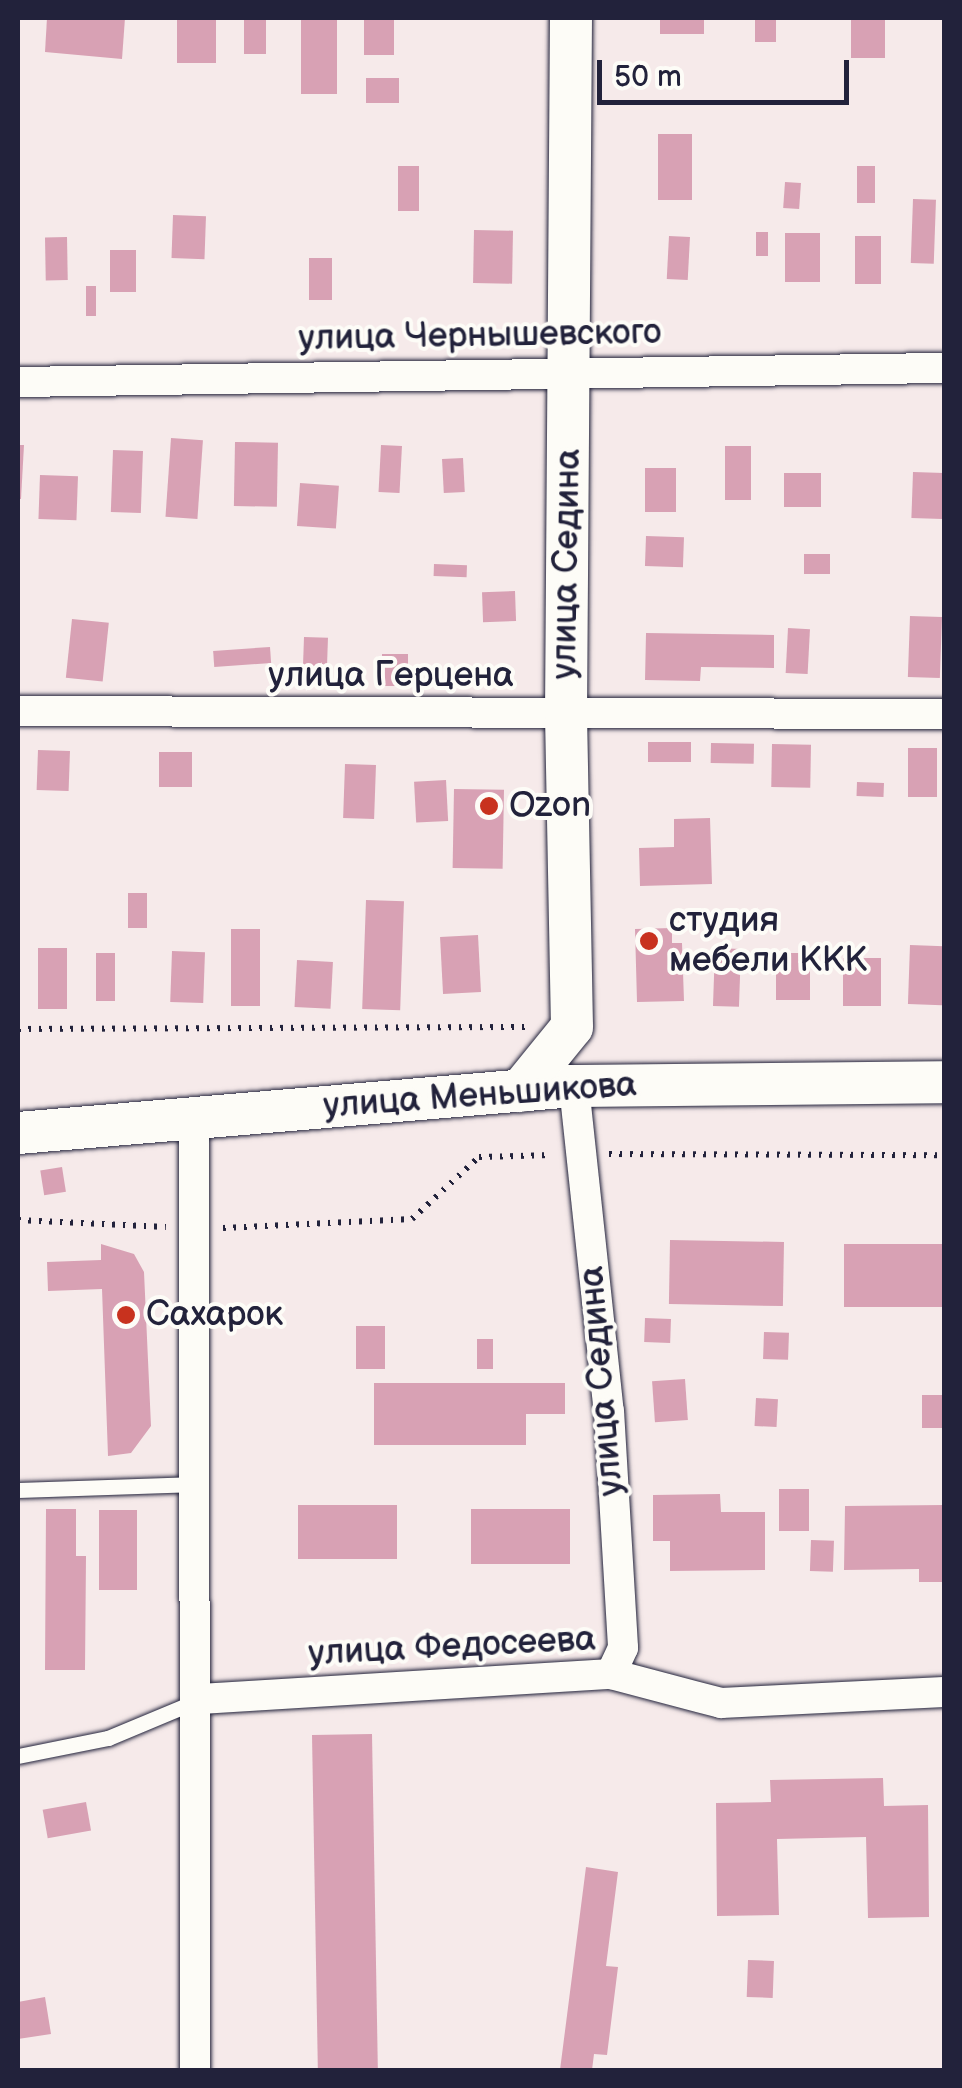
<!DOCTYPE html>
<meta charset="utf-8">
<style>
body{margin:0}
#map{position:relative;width:962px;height:2088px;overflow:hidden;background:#f6eaea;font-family:"Balsamiq Sans",sans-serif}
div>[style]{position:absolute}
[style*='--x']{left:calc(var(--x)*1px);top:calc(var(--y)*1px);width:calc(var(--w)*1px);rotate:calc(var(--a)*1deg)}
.building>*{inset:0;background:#d8a1b4;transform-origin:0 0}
.path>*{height:6px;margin-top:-3px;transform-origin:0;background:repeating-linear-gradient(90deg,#22223b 0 2.5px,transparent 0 10.5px)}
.roads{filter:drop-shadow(0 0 2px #22223b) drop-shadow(0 0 2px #22223b)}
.lane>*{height:15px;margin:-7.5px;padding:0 7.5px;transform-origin:7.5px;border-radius:7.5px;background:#fdfcf7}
.street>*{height:30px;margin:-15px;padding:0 15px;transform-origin:15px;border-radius:15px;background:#fdfcf7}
.secondary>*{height:42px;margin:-21px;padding:0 21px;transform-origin:21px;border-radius:21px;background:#fdfcf7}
.dots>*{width:28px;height:28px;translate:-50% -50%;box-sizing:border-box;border:5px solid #fdfcf7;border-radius:50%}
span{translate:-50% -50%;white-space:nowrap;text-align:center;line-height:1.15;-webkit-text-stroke:8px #fdfcf7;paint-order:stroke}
.street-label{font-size:35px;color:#22223b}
.poi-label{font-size:35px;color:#22223b}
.left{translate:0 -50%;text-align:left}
.frame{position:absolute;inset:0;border:20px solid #22223b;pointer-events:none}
.scale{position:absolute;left:597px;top:60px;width:252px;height:45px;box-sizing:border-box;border:5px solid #22223b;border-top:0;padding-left:12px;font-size:30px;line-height:35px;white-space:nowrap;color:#22223b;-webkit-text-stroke:8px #fdfcf7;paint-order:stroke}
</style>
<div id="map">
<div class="building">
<i style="clip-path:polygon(47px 18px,125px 18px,122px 59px,45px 52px)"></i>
<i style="left:177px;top:18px;width:39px;height:45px"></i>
<i style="left:244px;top:18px;width:22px;height:36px"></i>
<i style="left:301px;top:18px;width:36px;height:76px"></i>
<i style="left:364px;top:18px;width:30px;height:37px"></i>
<i style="left:660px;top:18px;width:44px;height:16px"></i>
<i style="left:755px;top:18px;width:21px;height:24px"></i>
<i style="left:851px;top:18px;width:34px;height:40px"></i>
<i style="left:399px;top:78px;width:25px;height:33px;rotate:90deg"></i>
<i style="left:658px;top:134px;width:34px;height:66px"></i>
<i style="left:398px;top:166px;width:21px;height:45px"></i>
<i style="left:857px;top:166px;width:18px;height:37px"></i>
<i style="left:785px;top:182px;width:16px;height:26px;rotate:4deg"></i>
<i style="left:913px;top:199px;width:23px;height:64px;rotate:2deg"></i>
<i style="left:173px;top:215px;width:33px;height:43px;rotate:2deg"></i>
<i style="left:474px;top:230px;width:39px;height:53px;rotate:1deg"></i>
<i style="left:756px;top:232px;width:12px;height:24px"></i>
<i style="left:785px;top:233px;width:35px;height:49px"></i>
<i style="left:669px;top:236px;width:21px;height:43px;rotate:3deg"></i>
<i style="left:855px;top:236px;width:26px;height:48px"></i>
<i style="left:67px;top:237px;width:43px;height:22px;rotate:89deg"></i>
<i style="left:110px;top:250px;width:26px;height:42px"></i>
<i style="left:309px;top:258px;width:23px;height:42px"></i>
<i style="left:86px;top:286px;width:10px;height:30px"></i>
<i style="left:171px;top:438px;width:32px;height:79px;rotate:4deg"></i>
<i style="left:235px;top:442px;width:43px;height:64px;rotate:1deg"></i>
<i style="clip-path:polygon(18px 445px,24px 445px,21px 499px,18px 499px)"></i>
<i style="left:381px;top:445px;width:21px;height:47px;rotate:3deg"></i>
<i style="left:725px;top:446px;width:26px;height:54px"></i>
<i style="left:113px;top:450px;width:30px;height:62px;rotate:2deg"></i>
<i style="left:463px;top:458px;width:34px;height:21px;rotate:87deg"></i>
<i style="left:645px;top:468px;width:31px;height:44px"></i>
<i style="left:913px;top:472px;width:31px;height:46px;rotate:2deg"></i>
<i style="left:784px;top:473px;width:37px;height:34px"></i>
<i style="left:40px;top:475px;width:38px;height:44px;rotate:2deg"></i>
<i style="left:300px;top:483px;width:39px;height:43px;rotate:4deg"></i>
<i style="left:646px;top:536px;width:38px;height:30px;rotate:2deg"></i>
<i style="left:804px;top:554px;width:26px;height:20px"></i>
<i style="left:434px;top:564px;width:33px;height:12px;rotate:2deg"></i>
<i style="left:515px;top:591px;width:30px;height:33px;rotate:88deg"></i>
<i style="left:910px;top:616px;width:32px;height:61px;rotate:2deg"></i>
<i style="left:72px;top:619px;width:37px;height:59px;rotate:6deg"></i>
<i style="left:788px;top:628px;width:22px;height:45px;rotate:3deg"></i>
<i style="clip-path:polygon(646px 633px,774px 635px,774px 668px,701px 667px,700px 681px,645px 680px)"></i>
<i style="left:304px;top:637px;width:24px;height:47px;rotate:2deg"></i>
<i style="left:270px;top:647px;width:16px;height:57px;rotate:86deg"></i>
<i style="left:382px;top:654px;width:26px;height:32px"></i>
<i style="left:648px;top:742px;width:43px;height:20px"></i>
<i style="left:711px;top:743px;width:43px;height:20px;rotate:1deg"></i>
<i style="left:772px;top:744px;width:39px;height:43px;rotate:1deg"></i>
<i style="left:908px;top:748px;width:29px;height:49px"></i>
<i style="left:38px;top:750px;width:32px;height:40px;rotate:2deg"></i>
<i style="left:192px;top:752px;width:35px;height:33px;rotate:90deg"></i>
<i style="left:345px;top:764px;width:31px;height:54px;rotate:2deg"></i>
<i style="left:446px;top:780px;width:41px;height:32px;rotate:87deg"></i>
<i style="left:857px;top:782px;width:27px;height:14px;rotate:2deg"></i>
<i style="left:454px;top:789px;width:50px;height:79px;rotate:1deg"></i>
<i style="clip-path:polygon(710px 818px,712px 884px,640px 886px,639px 848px,674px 847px,674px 819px)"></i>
<i style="left:128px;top:893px;width:19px;height:35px"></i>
<i style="left:366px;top:900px;width:38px;height:109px;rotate:2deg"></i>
<i style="clip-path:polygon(672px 928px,672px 943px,682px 943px,684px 1001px,637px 1002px,635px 929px)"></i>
<i style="left:231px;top:929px;width:29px;height:77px"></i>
<i style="left:478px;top:935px;width:57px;height:38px;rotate:87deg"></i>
<i style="left:910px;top:945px;width:34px;height:59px;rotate:2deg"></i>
<i style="left:38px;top:948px;width:29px;height:61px"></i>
<i style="left:715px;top:948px;width:26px;height:58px;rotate:2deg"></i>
<i style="left:172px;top:951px;width:33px;height:51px;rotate:2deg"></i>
<i style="left:96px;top:953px;width:19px;height:48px"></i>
<i style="left:776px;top:953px;width:34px;height:47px"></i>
<i style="left:843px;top:958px;width:38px;height:48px"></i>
<i style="left:297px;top:960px;width:36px;height:47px;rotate:3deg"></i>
<i style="left:62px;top:1167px;width:25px;height:22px;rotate:81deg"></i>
<i style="left:784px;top:1242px;width:64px;height:114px;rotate:91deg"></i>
<i style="clip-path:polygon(101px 1244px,134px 1254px,144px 1272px,151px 1426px,131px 1453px,108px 1456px,102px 1289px,48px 1291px,47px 1262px,101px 1260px)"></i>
<i style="left:944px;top:1244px;width:63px;height:100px;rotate:90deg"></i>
<i style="left:645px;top:1318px;width:26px;height:24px;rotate:2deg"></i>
<i style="left:356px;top:1326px;width:29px;height:43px"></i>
<i style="left:764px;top:1332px;width:25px;height:27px;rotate:2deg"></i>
<i style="left:477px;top:1339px;width:16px;height:30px"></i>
<i style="left:685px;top:1379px;width:41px;height:33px;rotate:86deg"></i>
<i style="clip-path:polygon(374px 1383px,565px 1383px,565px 1414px,526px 1414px,526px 1445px,374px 1445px)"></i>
<i style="left:922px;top:1395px;width:22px;height:33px"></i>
<i style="left:756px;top:1398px;width:22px;height:28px;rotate:3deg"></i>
<i style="left:779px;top:1489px;width:30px;height:42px"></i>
<i style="clip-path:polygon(720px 1494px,721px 1512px,765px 1512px,765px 1570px,670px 1571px,670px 1541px,653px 1541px,653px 1495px)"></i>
<i style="left:298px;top:1505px;width:99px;height:54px"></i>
<i style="clip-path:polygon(944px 1505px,944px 1582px,919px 1582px,919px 1569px,844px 1570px,845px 1506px)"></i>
<i style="clip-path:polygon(46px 1509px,76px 1509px,76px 1556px,86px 1556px,85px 1670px,45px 1670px)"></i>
<i style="left:471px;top:1509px;width:99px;height:55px"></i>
<i style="left:99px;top:1510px;width:38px;height:80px"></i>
<i style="left:811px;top:1540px;width:23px;height:31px;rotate:2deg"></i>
<i style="left:372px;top:1734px;width:336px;height:60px;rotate:89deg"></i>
<i style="clip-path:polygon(883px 1778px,884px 1806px,928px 1805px,929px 1917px,868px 1918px,866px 1837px,777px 1839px,779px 1915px,717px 1916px,716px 1803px,771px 1802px,770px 1780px)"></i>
<i style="left:86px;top:1802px;width:29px;height:44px;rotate:80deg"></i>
<i style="clip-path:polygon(586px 1867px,618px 1872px,606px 1966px,618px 1967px,607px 2055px,594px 2054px,592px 2070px,560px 2070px)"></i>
<i style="left:748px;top:1960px;width:26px;height:37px;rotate:2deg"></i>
<i style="clip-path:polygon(45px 1997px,51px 2034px,18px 2039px,18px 2002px)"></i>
</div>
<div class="path">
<i style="--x:18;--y:1029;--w:507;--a:-0.23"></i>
<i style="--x:609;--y:1154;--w:335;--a:0.2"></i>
<i style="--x:18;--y:1220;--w:148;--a:2.7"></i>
<i style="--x:223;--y:1228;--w:189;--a:-2.7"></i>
<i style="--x:412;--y:1219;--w:91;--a:-42.8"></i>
<i style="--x:479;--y:1157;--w:72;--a:-1.6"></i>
</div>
<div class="roads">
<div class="lane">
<i style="--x:18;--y:1490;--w:179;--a:-1.9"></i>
<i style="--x:18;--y:1756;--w:92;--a:-11.3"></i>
<i style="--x:108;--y:1738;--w:99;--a:-22.7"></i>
</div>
<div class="street">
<i style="--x:18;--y:382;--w:926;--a:-0.87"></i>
<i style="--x:18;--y:711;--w:926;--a:0.19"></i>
<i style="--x:574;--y:1086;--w:327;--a:83.9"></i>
<i style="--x:609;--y:1411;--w:237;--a:86.6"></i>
<i style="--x:623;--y:1648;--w:29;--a:115"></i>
<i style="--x:194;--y:1118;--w:952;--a:89.94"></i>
<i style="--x:200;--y:1699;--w:412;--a:-3.5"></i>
<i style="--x:611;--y:1674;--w:114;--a:14.8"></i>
<i style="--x:721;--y:1703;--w:223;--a:-2.8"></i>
</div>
<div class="secondary">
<i style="--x:520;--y:1091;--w:82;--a:-50.9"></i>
<i style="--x:572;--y:1027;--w:312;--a:-91.1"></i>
<i style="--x:566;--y:715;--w:697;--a:-89.59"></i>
<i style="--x:18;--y:1133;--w:558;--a:-4.83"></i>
<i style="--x:574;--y:1086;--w:370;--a:-0.6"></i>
</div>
</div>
<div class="dots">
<i style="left:489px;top:806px;background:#c8321e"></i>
<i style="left:649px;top:941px;background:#c8321e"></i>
<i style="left:126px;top:1315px;background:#c8321e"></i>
</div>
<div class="street-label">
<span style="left:480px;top:336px;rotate:-1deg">улица Чернышевского</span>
<span style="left:567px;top:564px;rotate:-89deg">улица Седина</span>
<span style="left:391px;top:676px">улица Герцена</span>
<span style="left:480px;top:1096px;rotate:-4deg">улица Меньшикова</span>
<span style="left:602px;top:1381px;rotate:-95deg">улица Седина</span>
<span style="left:452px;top:1647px;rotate:-3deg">улица Федосеева</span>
</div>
<div class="poi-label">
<span class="left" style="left:509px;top:806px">Ozon</span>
<span class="left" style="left:669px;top:941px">студия<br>мебели ККК</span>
<span class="left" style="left:146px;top:1315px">Сахарок</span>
</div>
<div class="frame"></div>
<div class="scale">50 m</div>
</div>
